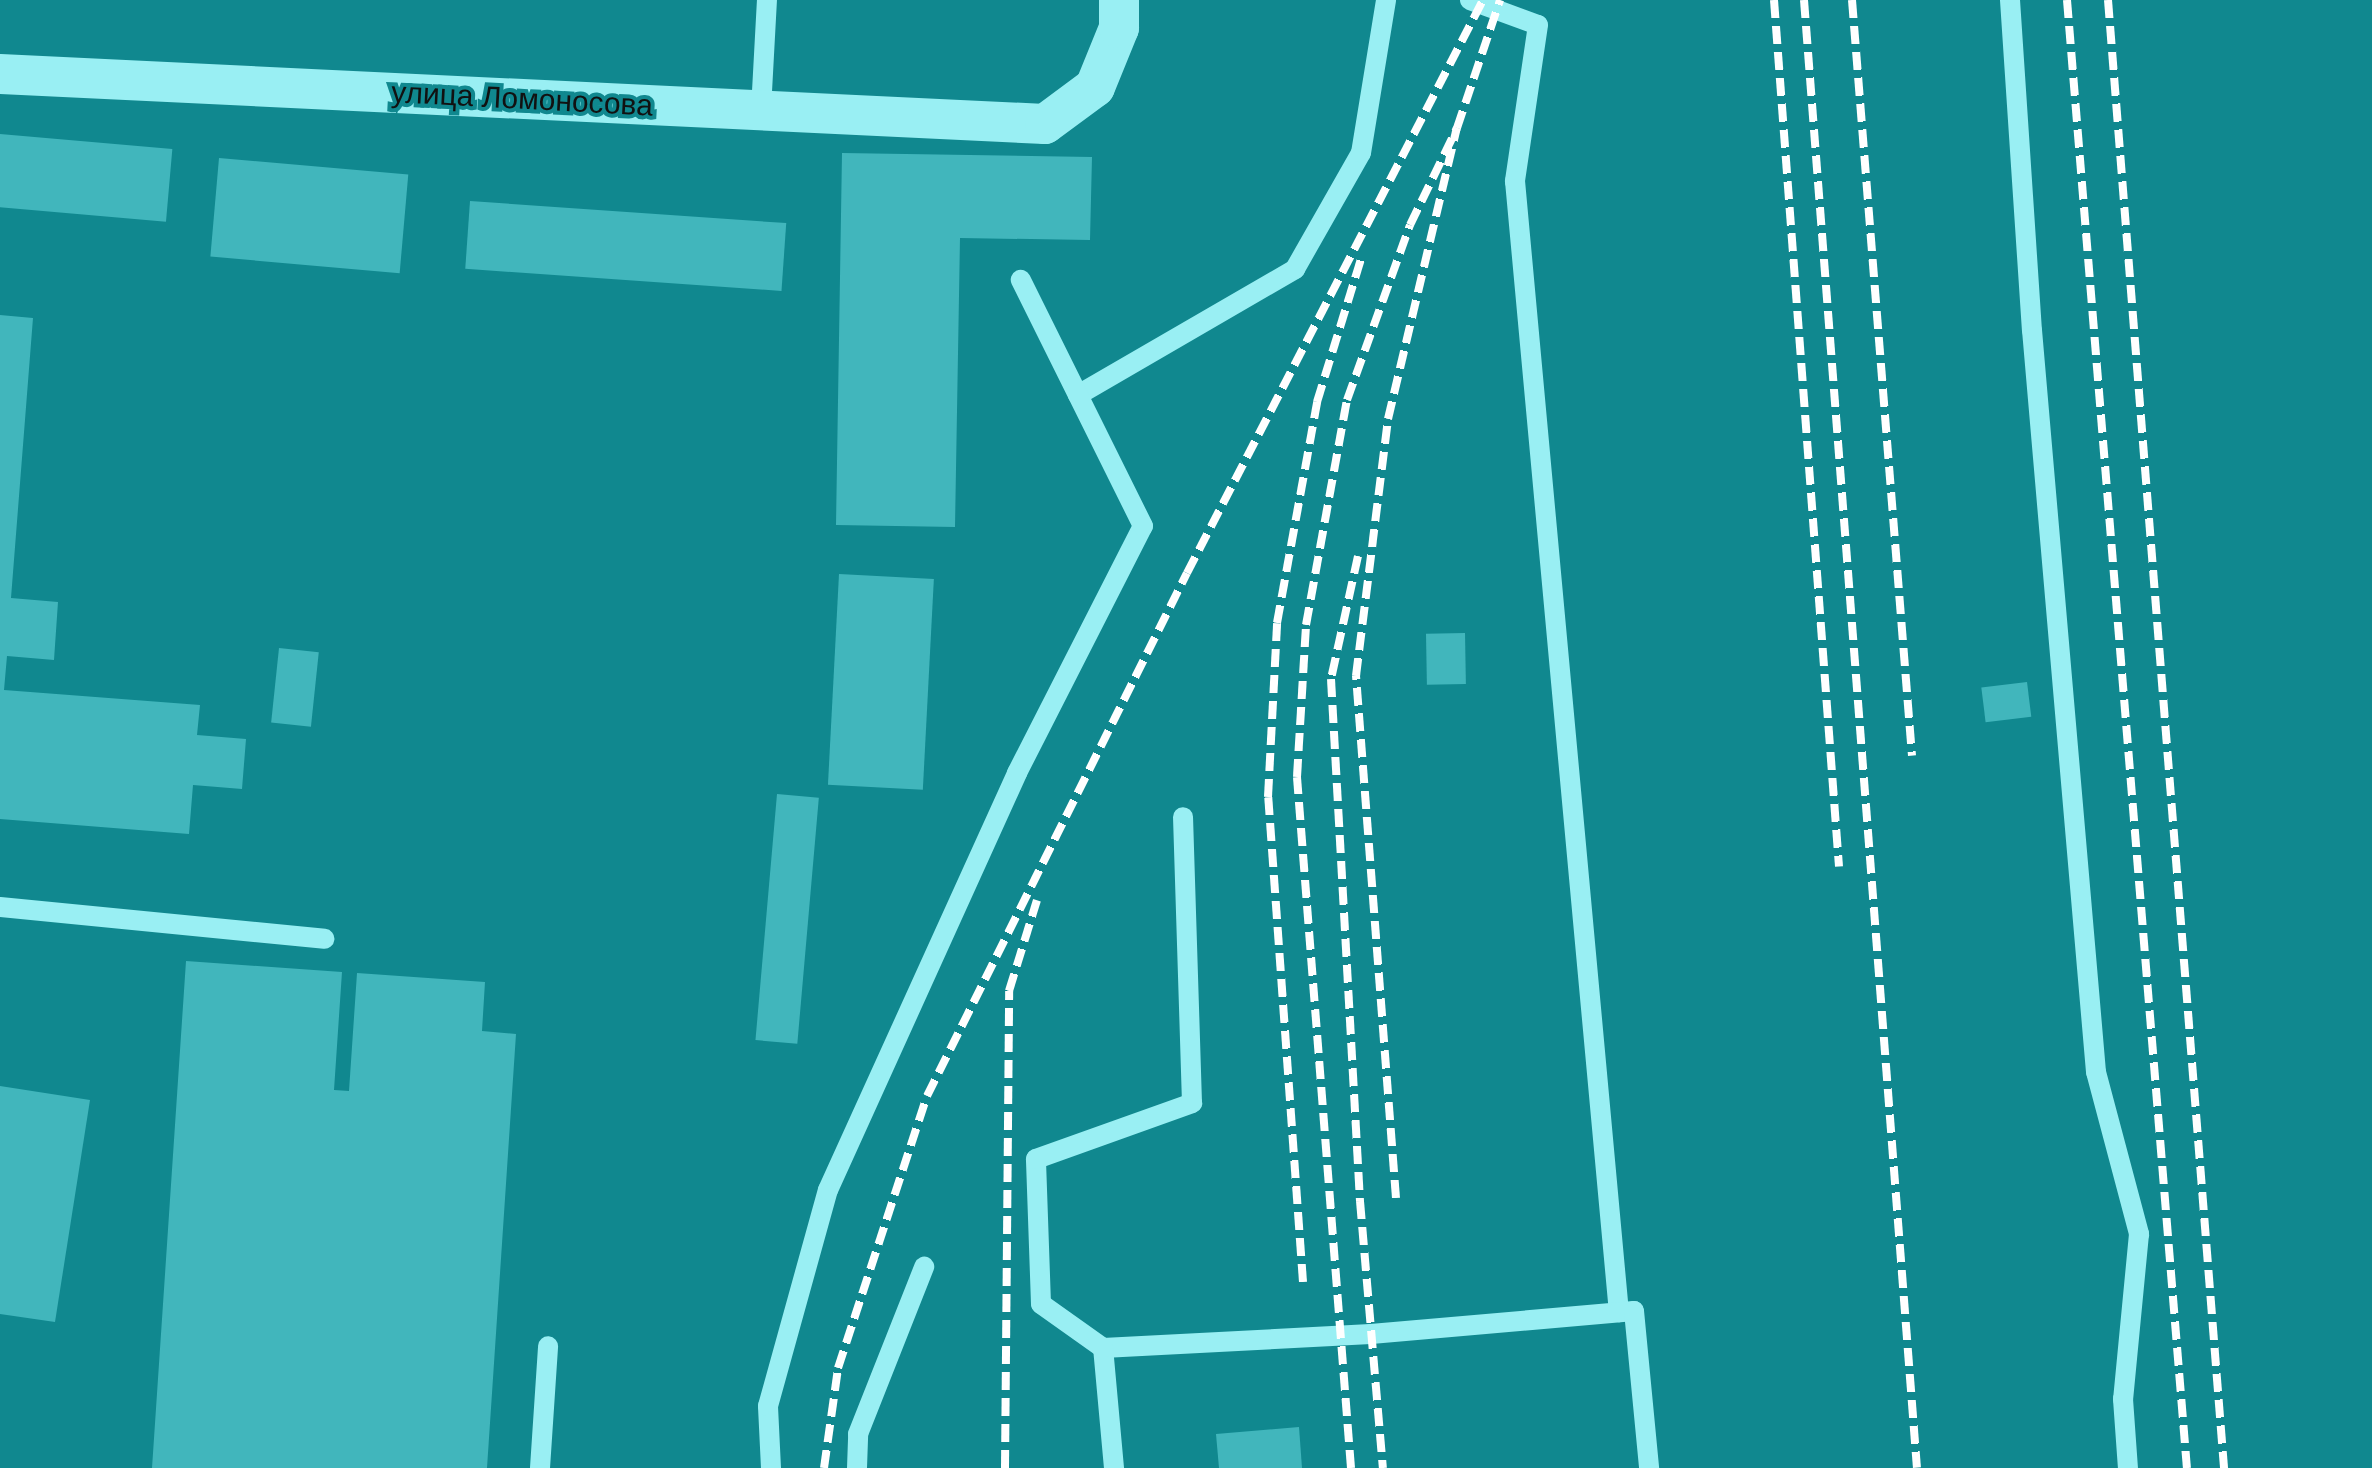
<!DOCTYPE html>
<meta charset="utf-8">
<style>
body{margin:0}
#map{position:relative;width:2372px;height:1468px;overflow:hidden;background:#10888f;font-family:Arial,sans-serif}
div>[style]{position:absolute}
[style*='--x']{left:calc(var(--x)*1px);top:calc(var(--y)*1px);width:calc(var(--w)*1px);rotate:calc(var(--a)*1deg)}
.building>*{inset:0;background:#41b6bc;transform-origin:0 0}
.service>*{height:20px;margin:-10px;padding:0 10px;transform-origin:10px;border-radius:10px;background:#99eff3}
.minor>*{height:40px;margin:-20px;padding:0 20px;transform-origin:20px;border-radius:20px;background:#99eff3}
.rail>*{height:8px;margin-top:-4px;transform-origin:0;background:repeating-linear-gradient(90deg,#fff 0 18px,transparent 0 26px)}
span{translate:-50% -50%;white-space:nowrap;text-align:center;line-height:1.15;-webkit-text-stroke:8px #10888f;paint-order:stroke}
.street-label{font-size:30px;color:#111}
</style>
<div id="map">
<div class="building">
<i style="left:0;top:134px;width:173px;height:73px;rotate:5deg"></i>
<i style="clip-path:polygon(842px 153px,1092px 157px,1090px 240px,960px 238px,955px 527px,836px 525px)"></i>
<i style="left:219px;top:158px;width:190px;height:99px;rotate:5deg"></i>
<i style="left:470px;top:201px;width:317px;height:68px;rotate:4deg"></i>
<i style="clip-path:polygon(0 315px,33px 318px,11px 598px,58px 602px,54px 660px,7px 656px,4px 690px,200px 705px,197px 735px,246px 739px,242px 789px,193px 785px,189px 834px,0 819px)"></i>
<i style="left:839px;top:574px;width:95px;height:211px;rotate:3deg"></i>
<i style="left:1465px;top:633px;width:51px;height:39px;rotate:89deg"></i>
<i style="left:279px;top:648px;width:40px;height:75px;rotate:6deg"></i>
<i style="left:2027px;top:682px;width:35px;height:46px;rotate:83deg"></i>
<i style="left:777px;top:794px;width:42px;height:247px;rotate:5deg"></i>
<i style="clip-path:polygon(186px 961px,342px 972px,334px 1090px,349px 1091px,357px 973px,485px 982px,482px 1031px,516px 1034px,487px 1468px,152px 1468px)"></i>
<i style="clip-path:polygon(0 1086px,90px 1100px,55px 1322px,0 1314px)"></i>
<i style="clip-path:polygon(1299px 1427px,1302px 1468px,1219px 1468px,1216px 1434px)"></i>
</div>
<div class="service">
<i style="--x:1470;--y:0;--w:72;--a:20.2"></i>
<i style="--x:1538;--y:25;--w:158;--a:98.4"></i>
<i style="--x:1515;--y:181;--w:1136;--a:84.75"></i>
<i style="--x:2010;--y:0;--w:331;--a:86.2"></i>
<i style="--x:2032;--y:330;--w:745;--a:85.07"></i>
<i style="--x:2096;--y:1072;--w:168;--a:75.1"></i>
<i style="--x:2139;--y:1234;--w:166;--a:95.5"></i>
<i style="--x:2123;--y:1399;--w:69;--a:85.9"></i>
<i style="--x:761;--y:110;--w:110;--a:-86.9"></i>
<i style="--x:1078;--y:395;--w:251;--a:-30.1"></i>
<i style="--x:1295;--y:269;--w:133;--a:-60.4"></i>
<i style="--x:1361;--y:153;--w:155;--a:-80.7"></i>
<i style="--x:0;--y:907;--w:326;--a:5.6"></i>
<i style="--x:1103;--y:1348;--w:268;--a:-3"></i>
<i style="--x:1371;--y:1334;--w:264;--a:-5"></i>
<i style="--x:1634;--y:1311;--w:158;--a:84.5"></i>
<i style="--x:540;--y:1468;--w:122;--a:-86.2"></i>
<i style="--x:771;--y:1468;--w:62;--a:-92.8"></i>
<i style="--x:768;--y:1406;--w:224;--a:-74.5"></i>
<i style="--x:828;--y:1190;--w:458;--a:-65.6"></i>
<i style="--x:1017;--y:773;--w:277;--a:-63"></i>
<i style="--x:1143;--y:526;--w:275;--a:-116.4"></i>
<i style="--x:857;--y:1468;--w:34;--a:-88"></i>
<i style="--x:858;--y:1434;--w:180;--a:-68.4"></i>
<i style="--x:1114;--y:1468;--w:121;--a:-95.2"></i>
<i style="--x:1103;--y:1348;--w:76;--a:-144.6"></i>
<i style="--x:1041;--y:1304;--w:145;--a:-92"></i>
<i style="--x:1036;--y:1159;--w:166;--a:-19.7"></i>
<i style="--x:1192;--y:1103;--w:286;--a:-91.8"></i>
</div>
<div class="minor">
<i style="--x:0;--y:74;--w:1046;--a:2.74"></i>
<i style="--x:1045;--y:124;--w:62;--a:-36.5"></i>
<i style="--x:1095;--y:87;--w:64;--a:-67.9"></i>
<i style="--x:1119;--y:28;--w:28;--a:-90"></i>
</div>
<div class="rail">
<i style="--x:1774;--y:0;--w:869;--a:85.71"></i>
<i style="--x:1804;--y:0;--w:1472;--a:85.6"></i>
<i style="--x:1852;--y:0;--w:758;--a:85.46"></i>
<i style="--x:2067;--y:0;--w:1473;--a:85.33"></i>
<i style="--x:2108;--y:0;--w:1473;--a:85.48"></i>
<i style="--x:1358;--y:556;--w:126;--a:102.4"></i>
<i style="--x:1331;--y:679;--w:523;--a:86.82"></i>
<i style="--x:1360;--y:1201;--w:268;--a:85.1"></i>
<i style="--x:1396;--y:1198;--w:524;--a:-94.38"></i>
<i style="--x:1356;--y:676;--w:259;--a:-82.9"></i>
<i style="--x:1388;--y:419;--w:299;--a:-76.7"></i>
<i style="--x:1457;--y:128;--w:135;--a:-71.4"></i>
<i style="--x:1303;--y:1282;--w:486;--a:-94.1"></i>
<i style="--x:1268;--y:797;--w:174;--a:-87"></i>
<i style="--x:1277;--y:623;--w:225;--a:-79.7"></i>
<i style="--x:1317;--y:402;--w:150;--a:-72.9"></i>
<i style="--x:824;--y:1468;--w:101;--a:-82"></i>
<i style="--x:838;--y:1368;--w:286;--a:-71.9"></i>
<i style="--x:927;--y:1096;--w:584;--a:-63.57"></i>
<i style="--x:1187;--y:573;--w:645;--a:-62.68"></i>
<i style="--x:1005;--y:1468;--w:477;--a:-89.5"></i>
<i style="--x:1009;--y:991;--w:95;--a:-72.9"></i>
<i style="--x:1351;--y:1468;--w:693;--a:-94.47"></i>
<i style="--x:1297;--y:777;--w:152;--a:-86.6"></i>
<i style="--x:1306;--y:625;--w:229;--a:-79.7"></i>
<i style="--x:1347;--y:400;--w:186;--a:-70.2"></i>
<i style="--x:1410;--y:225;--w:108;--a:-64.1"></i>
</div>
<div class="street-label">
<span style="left:522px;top:99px;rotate:3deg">улица Ломоносова</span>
</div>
</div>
